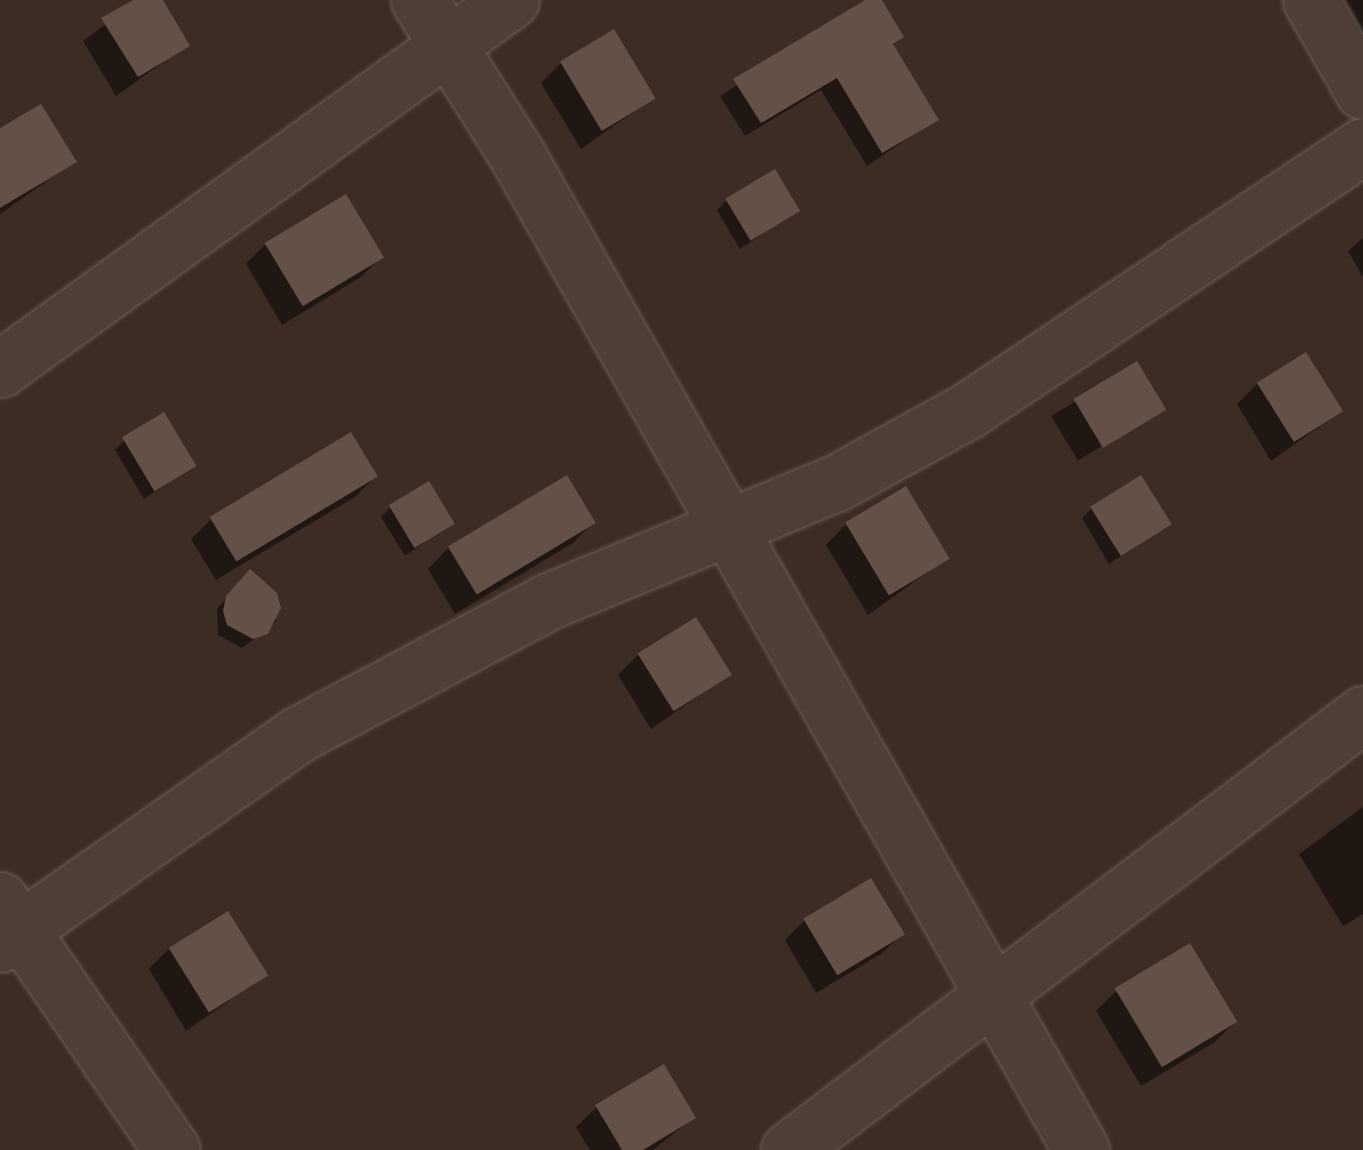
<!DOCTYPE html>
<style>
body{margin:0}
#map{position:relative;width:1363px;height:1150px;overflow:hidden;background:#3c2c24;font-family:Arial,sans-serif}
div>[style]{position:absolute}
[style*='--x']{left:calc(var(--x)*1px);top:calc(var(--y)*1px);width:calc(var(--w)*1px);rotate:calc(var(--a)*1deg)}
.shadow>*{inset:0;background:#0007;transform-origin:0 0}
.building>*{inset:0;background:#635148;transform-origin:0 0}
.roads{filter:drop-shadow(0 0 2px #6b5d56) drop-shadow(0 0 2px #6b5d56)}
.street>*{height:55px;margin:-27.5px;padding:0 27.5px;transform-origin:27.5px;border-radius:27.5px;background:#4d3f38}
span{translate:-50% -50%;white-space:nowrap;text-align:center;line-height:1.15;-webkit-text-stroke:8px #31241d;paint-order:stroke}
</style>
<div id="map">
<div class="shadow">
<i style="clip-path:polygon(138px 0,160px 0,187px 45px,116px 96px,83px 41px)"></i>
<i style="clip-path:polygon(870px 0,880px 0,901px 37px,892px 46px,935px 120px,867px 166px,821px 90px,745px 136px,720px 96px)"></i>
<i style="clip-path:polygon(1330px 0,1363px 0,1363px 32px,1351px 39px)"></i>
<i style="clip-path:polygon(561px 63px,653px 98px,581px 149px,541px 83px)"></i>
<i style="clip-path:polygon(0 131px,74px 162px,0 214px)"></i>
<i style="clip-path:polygon(727px 200px,797px 211px,740px 249px,717px 210px)"></i>
<i style="clip-path:polygon(1363px 238px,1363px 277px,1348px 251px)"></i>
<i style="clip-path:polygon(266px 244px,381px 257px,361px 277px,282px 325px,246px 264px)"></i>
<i style="left:1136px;top:365px;width:52px;height:99px;rotate:59deg"></i>
<i style="clip-path:polygon(1257px 384px,1340px 412px,1271px 461px,1237px 404px)"></i>
<i style="clip-path:polygon(125px 440px,193px 466px,144px 499px,115px 450px)"></i>
<i style="clip-path:polygon(375px 477px,355px 497px,216px 580px,191px 539px,211px 519px)"></i>
<i style="clip-path:polygon(566px 478px,593px 523px,573px 543px,455px 614px,428px 569px,448px 548px)"></i>
<i style="clip-path:polygon(905px 489px,947px 558px,868px 615px,826px 545px,846px 524px)"></i>
<i style="clip-path:polygon(391px 507px,452px 523px,405px 556px,381px 517px)"></i>
<i style="clip-path:polygon(1092px 508px,1169px 524px,1109px 564px,1082px 518px)"></i>
<i style="clip-path:polygon(240px 582px,274px 595px,276px 622px,242px 648px,218px 635px,217px 609px)"></i>
<i style="clip-path:polygon(639px 654px,728px 675px,651px 729px,618px 675px)"></i>
<i style="clip-path:polygon(1363px 807px,1363px 914px,1343px 926px,1299px 854px)"></i>
<i style="clip-path:polygon(805px 920px,902px 934px,881px 954px,816px 993px,785px 940px)"></i>
<i style="clip-path:polygon(169px 949px,264px 976px,186px 1031px,149px 969px)"></i>
<i style="clip-path:polygon(1116px 991px,1235px 1022px,1215px 1042px,1141px 1086px,1096px 1011px)"></i>
<i style="clip-path:polygon(597px 1107px,693px 1118px,653px 1150px,590px 1150px,576px 1127px)"></i>
</div>
<div class="building">
<i style="clip-path:polygon(133px 0,163px 0,190px 46px,138px 77px,101px 18px)"></i>
<i style="clip-path:polygon(865px 0,882px 0,904px 37px,893px 44px,939px 120px,882px 153px,837px 78px,761px 123px,733px 79px)"></i>
<i style="left:614px;top:29px;width:81px;height:63px;rotate:59deg"></i>
<i style="clip-path:polygon(41px 104px,77px 162px,0 208px,0 128px)"></i>
<i style="left:775px;top:169px;width:49px;height:58px;rotate:59deg"></i>
<i style="left:346px;top:194px;width:74px;height:95px;rotate:59deg"></i>
<i style="left:1306px;top:352px;width:70px;height:58px;rotate:58deg"></i>
<i style="left:1137px;top:361px;width:57px;height:74px;rotate:59deg"></i>
<i style="left:164px;top:412px;width:63px;height:49px;rotate:59deg"></i>
<i style="left:351px;top:432px;width:52px;height:165px;rotate:59deg"></i>
<i style="left:567px;top:475px;width:56px;height:139px;rotate:59deg"></i>
<i style="left:1141px;top:475px;width:58px;height:60px;rotate:58deg"></i>
<i style="left:429px;top:481px;width:50px;height:47px;rotate:59deg"></i>
<i style="left:906px;top:486px;width:85px;height:71px;rotate:59deg"></i>
<i style="clip-path:polygon(250px 569px,277px 593px,281px 608px,268px 634px,253px 639px,227px 625px,223px 611px,226px 596px)"></i>
<i style="left:696px;top:617px;width:68px;height:69px;rotate:58deg"></i>
<i style="left:871px;top:878px;width:66px;height:79px;rotate:59deg"></i>
<i style="left:228px;top:911px;width:76px;height:70px;rotate:58deg"></i>
<i style="left:1190px;top:943px;width:92px;height:88px;rotate:59deg"></i>
<i style="clip-path:polygon(664px 1064px,696px 1118px,643px 1150px,622px 1150px,595px 1105px)"></i>
</div>
<div class="roads">
<div class="street">
<i style="--x:419;--y:0;--w:183;--a:57.7"></i>
<i style="--x:517;--y:155;--w:1144;--a:60.45"></i>
<i style="--x:1311;--y:0;--w:105;--a:60.3"></i>
<i style="--x:0;--y:369;--w:630;--a:-35.83"></i>
<i style="--x:0;--y:900;--w:303;--a:55.5"></i>
<i style="--x:0;--y:944;--w:363;--a:-35.1"></i>
<i style="--x:297;--y:735;--w:285;--a:-28"></i>
<i style="--x:549;--y:601;--w:310;--a:-22.4"></i>
<i style="--x:836;--y:483;--w:149;--a:-28.8"></i>
<i style="--x:967;--y:411;--w:476;--a:-33.8"></i>
<i style="--x:789;--y:1150;--w:721;--a:-37.22"></i>
</div>
</div>
</div>
